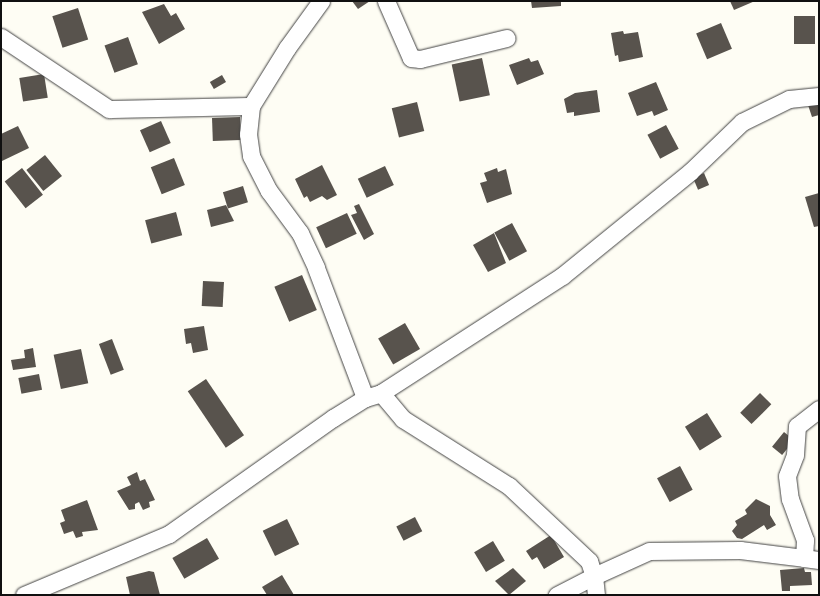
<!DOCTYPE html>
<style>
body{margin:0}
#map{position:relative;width:820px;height:596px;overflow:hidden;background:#fefdf4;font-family:Merriweather,serif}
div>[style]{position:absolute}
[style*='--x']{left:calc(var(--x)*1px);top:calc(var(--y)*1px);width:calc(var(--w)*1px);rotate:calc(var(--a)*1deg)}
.building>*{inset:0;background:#58534d;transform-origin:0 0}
.roads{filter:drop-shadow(0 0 1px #434343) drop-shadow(0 0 1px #434343)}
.minor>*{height:17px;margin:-8.5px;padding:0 8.5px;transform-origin:8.5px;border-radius:8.5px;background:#fff}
span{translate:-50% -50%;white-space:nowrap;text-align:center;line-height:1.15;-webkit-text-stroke:4px #fff;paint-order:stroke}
.frame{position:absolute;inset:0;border:2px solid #101010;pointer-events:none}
</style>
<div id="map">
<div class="building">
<i style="clip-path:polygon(352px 1px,370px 1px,358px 9px)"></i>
<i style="clip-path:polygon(531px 1px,561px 1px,561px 6px,532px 8px)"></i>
<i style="clip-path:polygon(730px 1px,755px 1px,734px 10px)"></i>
<i style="clip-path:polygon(164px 4px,171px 16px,176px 13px,185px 29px,159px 44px,142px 12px)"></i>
<i style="left:78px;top:8px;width:33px;height:27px;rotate:72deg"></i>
<i style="left:794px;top:16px;width:21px;height:28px"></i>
<i style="left:721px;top:23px;width:28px;height:27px;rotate:67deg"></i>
<i style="clip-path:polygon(623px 31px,624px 34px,638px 32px,643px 57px,619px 62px,618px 55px,615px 56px,611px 33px)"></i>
<i style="left:128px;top:37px;width:29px;height:25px;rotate:70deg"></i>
<i style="left:482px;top:58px;width:38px;height:31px;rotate:78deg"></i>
<i style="clip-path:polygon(529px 58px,531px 62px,538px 60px,544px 74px,517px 85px,509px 65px)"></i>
<i style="left:44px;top:74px;width:24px;height:25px;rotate:81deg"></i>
<i style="left:222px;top:75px;width:8px;height:14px;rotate:60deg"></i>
<i style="clip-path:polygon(656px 82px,668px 110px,654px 116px,652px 111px,637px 116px,628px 93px)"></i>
<i style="clip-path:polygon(597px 90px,600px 112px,574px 116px,574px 112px,567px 113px,564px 99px,575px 93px)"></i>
<i style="left:417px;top:102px;width:30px;height:26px;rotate:76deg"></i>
<i style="clip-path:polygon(819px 102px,819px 115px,812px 117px,808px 105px)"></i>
<i style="left:240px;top:117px;width:23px;height:28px;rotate:88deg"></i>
<i style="left:161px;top:121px;width:24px;height:23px;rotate:66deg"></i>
<i style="left:666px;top:125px;width:27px;height:21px;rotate:62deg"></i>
<i style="clip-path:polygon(18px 126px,29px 148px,2px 161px,1px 134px)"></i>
<i style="left:45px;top:155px;width:27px;height:24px;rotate:51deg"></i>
<i style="left:174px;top:158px;width:29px;height:25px;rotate:68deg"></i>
<i style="clip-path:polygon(322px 165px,337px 195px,327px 200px,322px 196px,310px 202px,307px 196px,304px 198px,295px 179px)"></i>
<i style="left:385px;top:166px;width:21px;height:30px;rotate:65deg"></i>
<i style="left:22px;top:168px;width:34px;height:22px;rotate:52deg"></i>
<i style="clip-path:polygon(497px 168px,498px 172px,506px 169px,512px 194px,487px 203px,480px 183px,487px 181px,484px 173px)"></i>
<i style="left:704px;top:173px;width:13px;height:12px;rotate:67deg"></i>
<i style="left:243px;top:186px;width:17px;height:21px;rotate:73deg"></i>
<i style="clip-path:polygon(819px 193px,819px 226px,814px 227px,805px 197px)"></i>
<i style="clip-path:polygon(359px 204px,374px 234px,364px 240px,351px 215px,357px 213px,354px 206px)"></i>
<i style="clip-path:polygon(226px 205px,234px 221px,211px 227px,207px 210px)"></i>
<i style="left:176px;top:212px;width:24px;height:32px;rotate:75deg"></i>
<i style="left:347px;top:213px;width:23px;height:34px;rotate:65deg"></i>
<i style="left:512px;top:223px;width:32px;height:20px;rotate:62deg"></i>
<i style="clip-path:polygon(494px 233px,506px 263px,488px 272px,473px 245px)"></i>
<i style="left:302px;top:275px;width:38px;height:30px;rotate:67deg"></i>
<i style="left:203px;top:281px;width:21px;height:25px;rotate:3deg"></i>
<i style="left:405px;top:323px;width:30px;height:31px;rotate:60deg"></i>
<i style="clip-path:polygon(204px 326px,208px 350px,193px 353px,191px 343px,186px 344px,184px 329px)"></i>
<i style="left:112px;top:339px;width:33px;height:14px;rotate:69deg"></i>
<i style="clip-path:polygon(33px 348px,36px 367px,13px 370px,11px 360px,25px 358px,24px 350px)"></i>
<i style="left:81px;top:349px;width:35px;height:28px;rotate:78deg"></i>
<i style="left:39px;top:374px;width:16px;height:21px;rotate:79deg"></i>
<i style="left:206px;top:379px;width:68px;height:22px;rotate:56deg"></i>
<i style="left:760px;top:393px;width:16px;height:28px;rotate:45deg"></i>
<i style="left:707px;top:413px;width:28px;height:26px;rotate:58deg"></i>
<i style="left:784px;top:432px;width:13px;height:19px;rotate:39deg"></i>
<i style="left:680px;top:466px;width:27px;height:26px;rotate:62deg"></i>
<i style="clip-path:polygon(137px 472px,140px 481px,145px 479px,155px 500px,149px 502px,150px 507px,143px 510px,139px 502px,135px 504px,135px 509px,129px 510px,117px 491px,131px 485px,127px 477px)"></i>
<i style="clip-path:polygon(756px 499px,770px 506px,770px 515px,776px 525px,767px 530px,764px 525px,742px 539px,737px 538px,732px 531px,737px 525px,735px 521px,747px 514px,745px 510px)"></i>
<i style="clip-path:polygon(87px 500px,98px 530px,82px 532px,83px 536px,76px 538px,73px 531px,64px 534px,60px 523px,65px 521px,61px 510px)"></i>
<i style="left:415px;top:517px;width:16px;height:21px;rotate:63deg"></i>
<i style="left:287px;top:519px;width:28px;height:27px;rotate:64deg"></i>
<i style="clip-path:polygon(551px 535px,564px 557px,544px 569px,537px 557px,532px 560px,526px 551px)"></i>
<i style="left:207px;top:538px;width:24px;height:40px;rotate:60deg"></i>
<i style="left:493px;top:541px;width:23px;height:22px;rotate:59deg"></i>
<i style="clip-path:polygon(513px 568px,526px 581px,509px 595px,495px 581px)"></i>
<i style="clip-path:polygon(804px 568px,805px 572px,811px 572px,812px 585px,790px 586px,790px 591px,782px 591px,780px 570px)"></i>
<i style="clip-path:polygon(149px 571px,154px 572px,160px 595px,130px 595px,126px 577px)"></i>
<i style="clip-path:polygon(282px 575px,294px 595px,267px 595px,262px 587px)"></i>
</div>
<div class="roads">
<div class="minor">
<i style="--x:321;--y:1;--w:58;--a:125.9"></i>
<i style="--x:287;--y:48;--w:68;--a:121.8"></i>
<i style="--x:251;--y:106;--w:28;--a:96"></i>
<i style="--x:248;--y:134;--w:22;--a:82"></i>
<i style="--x:251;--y:156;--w:39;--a:63"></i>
<i style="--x:269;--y:191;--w:52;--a:53.6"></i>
<i style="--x:300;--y:233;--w:38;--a:65"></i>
<i style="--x:316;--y:268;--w:139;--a:69.3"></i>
<i style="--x:386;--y:1;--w:62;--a:66.3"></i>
<i style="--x:411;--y:58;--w:9;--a:6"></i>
<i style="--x:420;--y:59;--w:89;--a:-13.6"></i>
<i style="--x:1;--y:37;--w:130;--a:33.7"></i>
<i style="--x:109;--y:109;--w:142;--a:-1.2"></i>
<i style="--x:381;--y:393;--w:34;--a:50"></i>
<i style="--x:403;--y:419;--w:125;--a:32.3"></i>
<i style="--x:509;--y:486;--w:110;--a:43.2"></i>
<i style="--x:589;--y:561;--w:16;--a:72"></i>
<i style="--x:594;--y:576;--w:42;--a:152.8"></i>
<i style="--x:819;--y:409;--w:28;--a:142"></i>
<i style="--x:797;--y:426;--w:29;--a:94"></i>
<i style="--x:795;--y:455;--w:22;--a:111"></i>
<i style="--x:787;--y:476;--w:23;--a:83"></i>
<i style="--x:790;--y:499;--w:44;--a:69.9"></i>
<i style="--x:805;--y:540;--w:18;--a:93"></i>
<i style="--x:804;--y:558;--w:15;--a:8"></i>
<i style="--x:24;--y:595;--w:157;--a:-22.8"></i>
<i style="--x:169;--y:534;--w:201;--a:-35.3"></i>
<i style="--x:333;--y:418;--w:38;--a:-32"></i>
<i style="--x:365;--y:398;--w:17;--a:-17"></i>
<i style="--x:381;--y:393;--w:216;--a:-32.9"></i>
<i style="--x:562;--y:276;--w:165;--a:-39.1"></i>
<i style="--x:690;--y:172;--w:72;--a:-43.9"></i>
<i style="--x:742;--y:122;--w:52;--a:-26.1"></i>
<i style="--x:789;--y:99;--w:30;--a:-6"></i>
<i style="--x:596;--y:595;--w:19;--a:-96"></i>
<i style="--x:594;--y:576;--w:60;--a:-24.4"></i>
<i style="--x:649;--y:551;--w:91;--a:-0.6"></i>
<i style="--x:740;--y:550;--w:64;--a:7.1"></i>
</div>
</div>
<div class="frame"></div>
</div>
